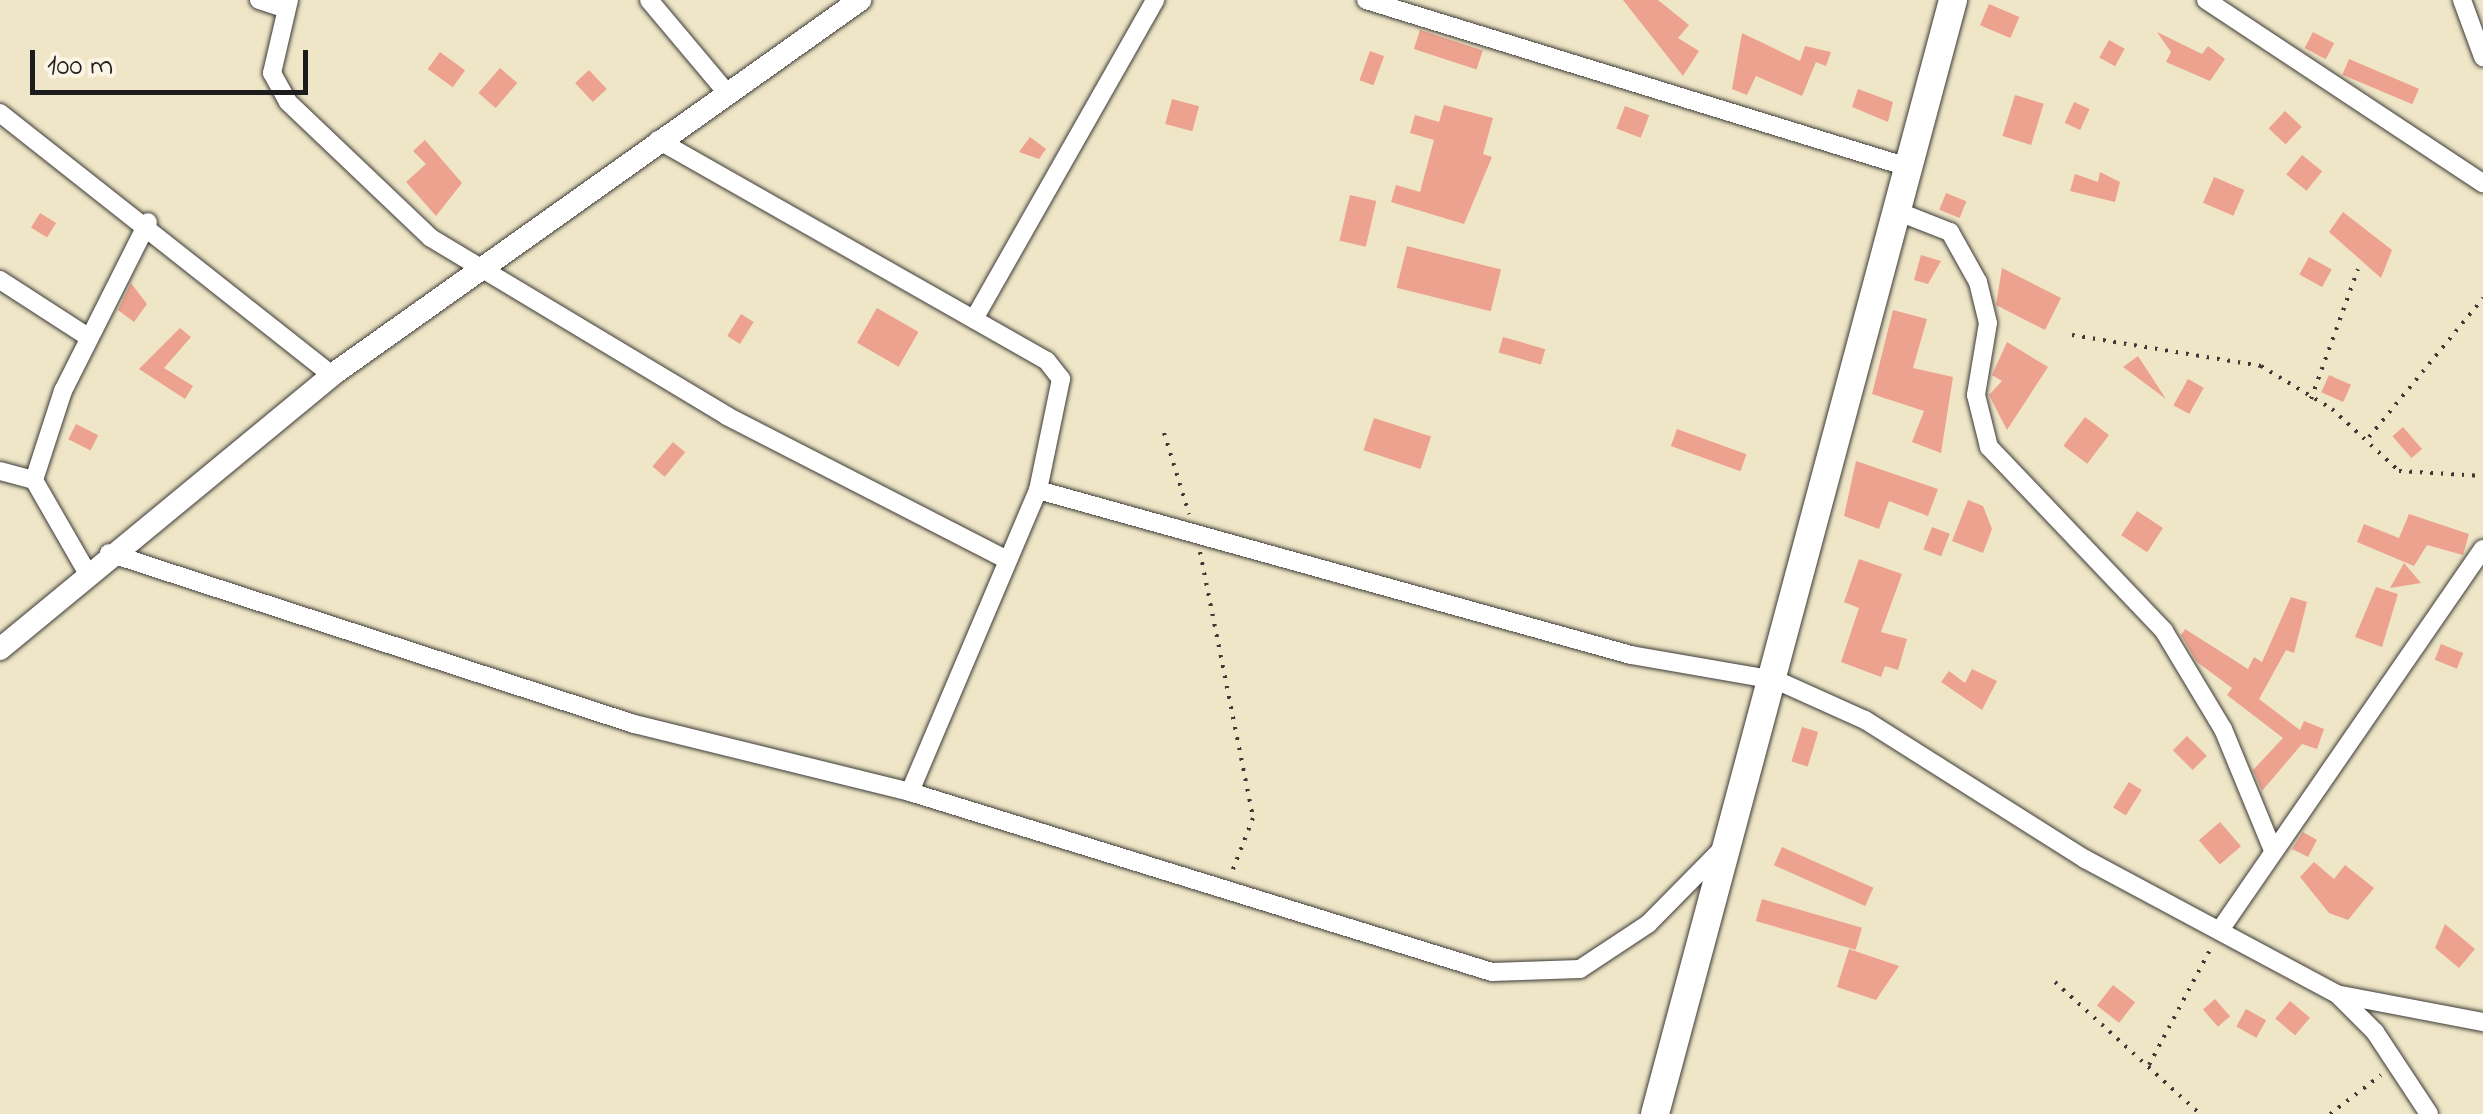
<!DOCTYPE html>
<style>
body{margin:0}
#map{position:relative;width:2483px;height:1114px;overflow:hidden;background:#efe6c7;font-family:"Indie Flower",sans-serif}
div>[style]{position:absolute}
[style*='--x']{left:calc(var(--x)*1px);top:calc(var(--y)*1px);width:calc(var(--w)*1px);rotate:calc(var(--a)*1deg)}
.building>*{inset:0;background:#eda28f;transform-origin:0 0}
.path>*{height:4px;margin-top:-2px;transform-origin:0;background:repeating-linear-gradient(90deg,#3c3a36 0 2.5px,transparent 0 10.5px)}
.roads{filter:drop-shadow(0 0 2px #3c3a36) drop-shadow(0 0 2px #3c3a36)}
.minor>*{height:18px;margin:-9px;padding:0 9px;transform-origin:9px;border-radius:9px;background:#fff}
.tertiary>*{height:22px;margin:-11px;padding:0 11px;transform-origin:11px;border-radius:11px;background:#fff}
.primary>*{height:28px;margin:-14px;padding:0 14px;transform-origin:14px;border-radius:14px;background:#fff}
span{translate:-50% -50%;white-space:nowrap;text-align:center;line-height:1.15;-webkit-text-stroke:8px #fcf5e5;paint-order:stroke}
.scale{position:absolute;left:30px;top:50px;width:278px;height:45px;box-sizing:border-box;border:5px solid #1c1c1c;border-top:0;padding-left:12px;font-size:30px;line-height:35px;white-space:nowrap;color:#1c1c1c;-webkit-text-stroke:8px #fcf5e5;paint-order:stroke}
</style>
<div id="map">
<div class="building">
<i style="clip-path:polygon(1623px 0,1658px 0,1689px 25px,1678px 38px,1699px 51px,1683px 76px)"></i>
<i style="left:1989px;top:4px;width:33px;height:23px;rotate:23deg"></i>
<i style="left:1420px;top:30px;width:66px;height:20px;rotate:18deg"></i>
<i style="clip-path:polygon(2157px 32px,2202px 54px,2208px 46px,2225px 59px,2210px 81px,2166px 62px,2171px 52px)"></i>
<i style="left:2313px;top:32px;width:24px;height:18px;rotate:28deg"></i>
<i style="clip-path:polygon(1742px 33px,1800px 61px,1805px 46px,1831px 52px,1826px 66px,1816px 62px,1802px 96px,1756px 76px,1747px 95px,1732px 89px)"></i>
<i style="left:2109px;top:40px;width:18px;height:20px;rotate:29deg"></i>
<i style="left:1370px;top:51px;width:15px;height:31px;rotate:20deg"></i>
<i style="left:440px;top:52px;width:31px;height:21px;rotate:36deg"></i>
<i style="left:2349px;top:59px;width:76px;height:17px;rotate:23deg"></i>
<i style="left:500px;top:68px;width:23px;height:33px;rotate:41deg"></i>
<i style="left:589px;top:70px;width:26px;height:19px;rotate:47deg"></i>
<i style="clip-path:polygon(1858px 89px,1893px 102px,1888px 122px,1852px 107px)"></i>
<i style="left:2015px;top:95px;width:30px;height:43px;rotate:17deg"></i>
<i style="left:1172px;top:99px;width:28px;height:26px;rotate:15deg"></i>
<i style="left:2074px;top:102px;width:17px;height:23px;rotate:24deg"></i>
<i style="clip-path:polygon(1444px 105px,1493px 118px,1483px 154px,1492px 157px,1464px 224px,1391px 202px,1396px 185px,1420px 192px,1434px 140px,1410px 133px,1415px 115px,1439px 122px)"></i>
<i style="left:1625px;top:106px;width:26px;height:24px;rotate:21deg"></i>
<i style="left:2285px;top:111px;width:23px;height:24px;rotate:43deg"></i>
<i style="clip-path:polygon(1030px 137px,1046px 149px,1039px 159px,1019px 152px)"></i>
<i style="clip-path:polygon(425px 140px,462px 183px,436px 216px,406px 182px,426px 164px,413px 151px)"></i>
<i style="left:2302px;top:155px;width:26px;height:25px;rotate:39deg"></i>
<i style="clip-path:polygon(2100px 172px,2120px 182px,2115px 202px,2070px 191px,2075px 174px,2098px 182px)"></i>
<i style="left:2214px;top:177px;width:33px;height:28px;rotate:23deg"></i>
<i style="left:1946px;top:193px;width:22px;height:18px;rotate:22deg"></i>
<i style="left:1350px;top:195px;width:27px;height:47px;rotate:13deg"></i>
<i style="clip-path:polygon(2343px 212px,2392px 250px,2381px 278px,2329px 232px)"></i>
<i style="left:40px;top:213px;width:19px;height:17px;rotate:32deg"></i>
<i style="left:1407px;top:246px;width:97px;height:43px;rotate:14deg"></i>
<i style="clip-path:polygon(1921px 255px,1941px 261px,1928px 284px,1914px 280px)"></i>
<i style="left:2309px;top:257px;width:26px;height:20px;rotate:29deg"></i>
<i style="clip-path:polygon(2002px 268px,2061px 298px,2045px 330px,1996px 305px)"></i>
<i style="clip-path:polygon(131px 283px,147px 304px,134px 322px,118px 310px)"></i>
<i style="left:877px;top:308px;width:48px;height:40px;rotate:30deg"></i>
<i style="clip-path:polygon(1893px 310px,1927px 319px,1913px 368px,1953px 377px,1941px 453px,1912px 442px,1924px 411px,1872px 394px)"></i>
<i style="left:741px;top:314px;width:15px;height:26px;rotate:32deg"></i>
<i style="clip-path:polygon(180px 328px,191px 337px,164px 368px,193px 386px,185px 399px,139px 369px)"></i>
<i style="left:1503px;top:337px;width:44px;height:16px;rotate:16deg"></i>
<i style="clip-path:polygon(2007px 342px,2048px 367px,2007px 430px,1989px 395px,2002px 381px,1992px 375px)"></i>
<i style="clip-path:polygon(2138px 356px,2166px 399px,2123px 367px)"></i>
<i style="left:2329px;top:375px;width:24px;height:19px;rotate:24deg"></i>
<i style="left:2188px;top:379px;width:18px;height:30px;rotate:29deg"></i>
<i style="left:2085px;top:417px;width:30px;height:36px;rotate:37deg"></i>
<i style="left:1374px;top:418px;width:60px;height:34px;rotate:18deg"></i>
<i style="left:76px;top:424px;width:25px;height:17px;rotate:27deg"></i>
<i style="left:2403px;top:427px;width:29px;height:14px;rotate:49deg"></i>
<i style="left:1677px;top:429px;width:74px;height:18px;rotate:20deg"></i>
<i style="left:673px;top:442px;width:16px;height:32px;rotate:40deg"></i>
<i style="clip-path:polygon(1856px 461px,1938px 489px,1928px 516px,1889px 501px,1879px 529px,1844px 516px)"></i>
<i style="clip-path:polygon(1968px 500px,1983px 506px,1992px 529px,1983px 553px,1952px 541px)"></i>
<i style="left:2137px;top:511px;width:31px;height:29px;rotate:33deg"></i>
<i style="clip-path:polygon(2409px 514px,2469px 534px,2463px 555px,2427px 545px,2414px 566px,2357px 542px,2364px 524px,2399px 538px)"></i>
<i style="left:1932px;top:527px;width:19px;height:24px;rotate:21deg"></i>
<i style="clip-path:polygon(1859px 559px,1902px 574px,1881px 632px,1907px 639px,1898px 670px,1885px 666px,1881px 677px,1841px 662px,1859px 608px,1844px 602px)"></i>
<i style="clip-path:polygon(2404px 563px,2421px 583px,2390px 588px)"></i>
<i style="clip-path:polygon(2376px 587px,2398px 594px,2382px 647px,2355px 637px)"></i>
<i style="clip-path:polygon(2291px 597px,2307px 602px,2294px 653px,2286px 650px,2259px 699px,2300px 730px,2304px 721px,2324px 729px,2317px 749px,2302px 744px,2262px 791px,2253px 770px,2283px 738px,2227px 695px,2232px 688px,2197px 662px,2181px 635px,2185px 629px,2248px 669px,2254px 657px,2262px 662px)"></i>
<i style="left:2441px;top:644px;width:24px;height:17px;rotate:22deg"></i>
<i style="clip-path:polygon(1972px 669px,1997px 681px,1982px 710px,1941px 682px,1949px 671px,1965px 683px)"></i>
<i style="left:1802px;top:727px;width:17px;height:36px;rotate:17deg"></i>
<i style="left:2187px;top:736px;width:28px;height:20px;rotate:45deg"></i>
<i style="left:2129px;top:782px;width:15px;height:30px;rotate:32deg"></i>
<i style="left:2220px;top:822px;width:32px;height:28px;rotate:49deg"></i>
<i style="clip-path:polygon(2303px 832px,2317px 840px,2308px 857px,2292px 849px)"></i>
<i style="left:1782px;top:847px;width:100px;height:20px;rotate:24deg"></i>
<i style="clip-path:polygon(2314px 862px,2334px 879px,2345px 865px,2374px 888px,2348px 920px,2329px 913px,2300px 877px)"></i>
<i style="left:1762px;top:899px;width:104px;height:23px;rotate:16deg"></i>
<i style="clip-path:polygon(2445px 924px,2475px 949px,2459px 968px,2435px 948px)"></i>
<i style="clip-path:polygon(1849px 949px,1899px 966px,1876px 1000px,1837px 987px)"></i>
<i style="left:2113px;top:985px;width:28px;height:26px;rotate:38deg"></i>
<i style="left:2215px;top:999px;width:23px;height:16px;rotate:49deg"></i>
<i style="left:2290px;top:1001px;width:26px;height:23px;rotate:40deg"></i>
<i style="left:2246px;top:1009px;width:23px;height:20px;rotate:29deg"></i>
</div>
<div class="path">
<i style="--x:2072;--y:335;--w:192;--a:9.3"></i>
<i style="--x:2261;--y:366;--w:83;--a:31.2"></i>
<i style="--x:2332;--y:409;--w:91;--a:42.8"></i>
<i style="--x:2399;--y:471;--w:84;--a:3.4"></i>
<i style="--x:2311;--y:399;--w:138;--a:-70.1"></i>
<i style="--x:1164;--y:433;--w:85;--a:72.8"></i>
<i style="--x:2369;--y:437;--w:180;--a:-50.6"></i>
<i style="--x:1200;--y:552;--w:271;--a:78.7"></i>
<i style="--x:1253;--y:818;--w:58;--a:111.3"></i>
<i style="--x:2055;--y:982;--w:196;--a:42.3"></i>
<i style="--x:2149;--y:1065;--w:135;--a:-62.1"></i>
<i style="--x:2330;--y:1114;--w:64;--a:-37.4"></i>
</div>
<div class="roads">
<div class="minor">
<i style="--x:259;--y:0;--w:28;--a:18"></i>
<i style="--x:289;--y:0;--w:75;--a:103.1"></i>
<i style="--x:272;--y:73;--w:33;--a:61"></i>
<i style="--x:288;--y:102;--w:197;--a:43.6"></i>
<i style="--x:431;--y:238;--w:345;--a:31"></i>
<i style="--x:727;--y:416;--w:310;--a:27.2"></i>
<i style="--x:649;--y:0;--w:121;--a:50"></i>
<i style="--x:1366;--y:0;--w:567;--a:17.13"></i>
<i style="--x:2206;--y:0;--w:332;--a:33.5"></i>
<i style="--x:2462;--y:0;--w:61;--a:69.8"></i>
<i style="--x:0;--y:113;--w:423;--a:38.3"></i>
<i style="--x:658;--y:140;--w:447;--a:29.6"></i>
<i style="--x:1047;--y:361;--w:23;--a:52"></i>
<i style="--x:1061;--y:379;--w:113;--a:101.7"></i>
<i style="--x:1038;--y:490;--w:328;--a:113"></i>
<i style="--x:1899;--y:212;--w:55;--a:21.4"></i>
<i style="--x:1950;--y:232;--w:57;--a:60.8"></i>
<i style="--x:1978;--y:282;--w:42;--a:76.3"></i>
<i style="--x:1988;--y:323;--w:73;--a:99.5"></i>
<i style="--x:1976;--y:395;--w:54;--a:76"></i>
<i style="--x:1989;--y:447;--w:254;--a:46.4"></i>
<i style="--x:2164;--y:631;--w:114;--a:59"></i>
<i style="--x:2223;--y:729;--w:129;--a:67.6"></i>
<i style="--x:0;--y:280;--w:105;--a:32.9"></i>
<i style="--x:974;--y:319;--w:367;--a:-60.4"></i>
<i style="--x:0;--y:471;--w:35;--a:15"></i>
<i style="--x:1038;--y:490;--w:616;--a:15.55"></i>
<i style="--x:1631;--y:655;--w:147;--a:9.8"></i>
<i style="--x:1776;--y:680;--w:98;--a:24.2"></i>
<i style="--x:1865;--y:720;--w:260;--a:32.3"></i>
<i style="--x:2085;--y:859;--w:286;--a:28.2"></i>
<i style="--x:2337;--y:994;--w:54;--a:45"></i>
<i style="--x:2375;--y:1032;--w:98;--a:56.6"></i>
<i style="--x:109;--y:553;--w:552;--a:18.04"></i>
<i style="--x:634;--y:724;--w:284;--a:13.8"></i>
<i style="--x:910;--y:792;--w:609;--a:17.19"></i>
<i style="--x:1492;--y:972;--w:88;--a:-2"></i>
<i style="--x:1580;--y:969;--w:82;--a:-33.5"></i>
<i style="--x:1648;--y:924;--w:105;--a:-45.4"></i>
<i style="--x:88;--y:574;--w:108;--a:-119.9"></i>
<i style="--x:34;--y:480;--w:94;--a:-72"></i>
<i style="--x:63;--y:391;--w:189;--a:-63.3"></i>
<i style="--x:2220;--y:930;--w:463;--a:-55.4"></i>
<i style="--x:2341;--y:995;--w:145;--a:10.8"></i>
</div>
<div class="tertiary">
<i style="--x:0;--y:649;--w:430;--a:-39.5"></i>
<i style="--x:332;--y:375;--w:648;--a:-35.38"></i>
</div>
<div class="primary">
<i style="--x:1655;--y:1114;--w:1153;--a:-75.02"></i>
</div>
</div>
<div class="scale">100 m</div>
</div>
